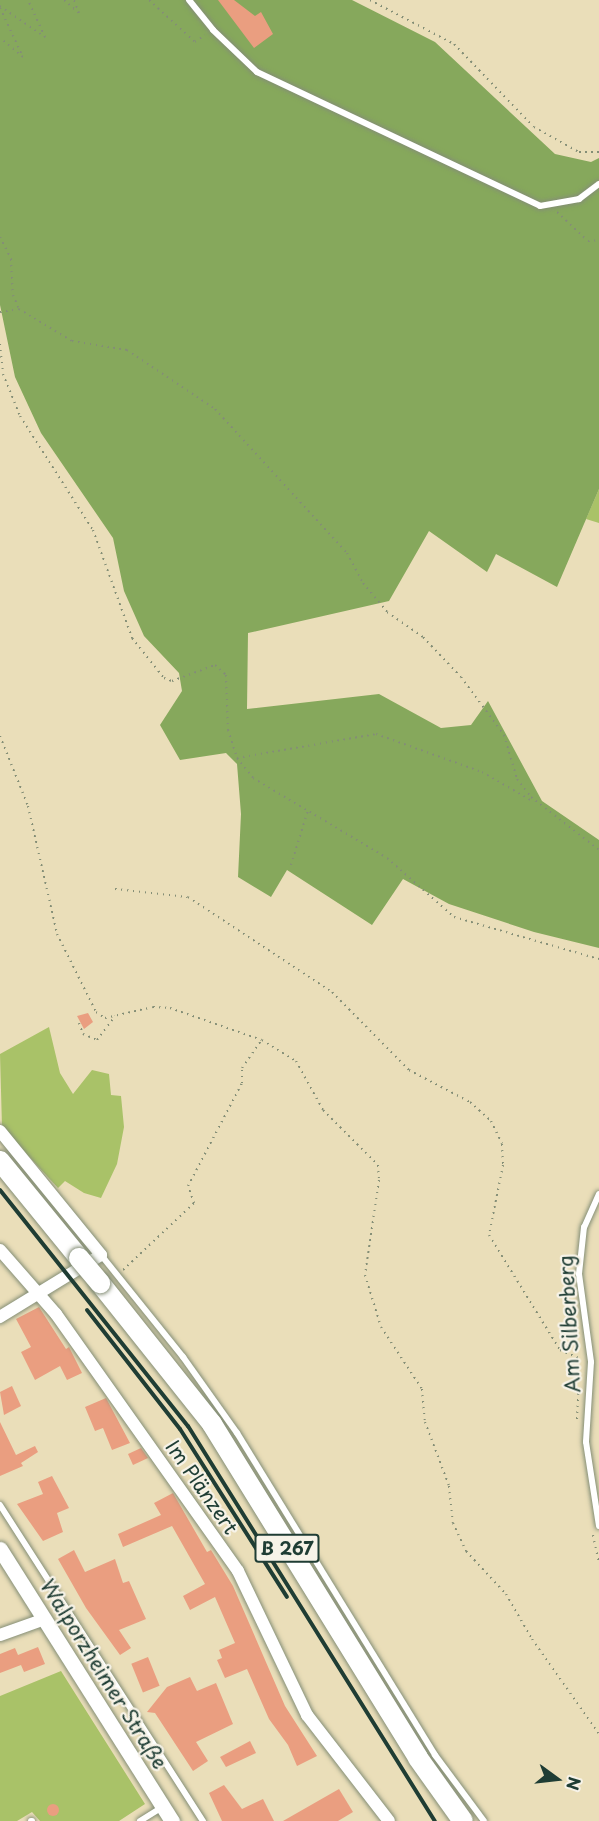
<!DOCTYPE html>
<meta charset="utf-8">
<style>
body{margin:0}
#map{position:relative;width:599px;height:1821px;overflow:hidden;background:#eadeb9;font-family:"Playpen Sans",sans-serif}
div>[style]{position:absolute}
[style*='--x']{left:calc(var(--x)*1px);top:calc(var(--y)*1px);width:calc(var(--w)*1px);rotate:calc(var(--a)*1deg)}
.green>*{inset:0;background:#a9c268}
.forest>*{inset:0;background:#86a85c}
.building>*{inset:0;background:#ea9e80;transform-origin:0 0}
.round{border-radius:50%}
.path>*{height:2px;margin-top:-1px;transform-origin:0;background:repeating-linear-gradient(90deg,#848e76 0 1.5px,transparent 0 6px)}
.roads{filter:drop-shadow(0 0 2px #848e76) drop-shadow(0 0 2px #848e76)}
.service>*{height:6px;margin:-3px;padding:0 3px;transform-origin:3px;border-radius:3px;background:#fff}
.minor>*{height:12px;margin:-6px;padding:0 6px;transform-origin:6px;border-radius:6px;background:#fff}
.tertiary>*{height:15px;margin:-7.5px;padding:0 7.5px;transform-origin:7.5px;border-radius:7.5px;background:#fff}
.primary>*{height:20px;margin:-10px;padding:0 10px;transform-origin:10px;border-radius:10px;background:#fff}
.rail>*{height:4px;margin:-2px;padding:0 2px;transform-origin:2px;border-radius:2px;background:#1f3d34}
.bridges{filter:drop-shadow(0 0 2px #848e76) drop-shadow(0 0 2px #848e76)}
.primary-bridge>*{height:20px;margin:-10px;padding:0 10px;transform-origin:10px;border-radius:10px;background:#fff}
span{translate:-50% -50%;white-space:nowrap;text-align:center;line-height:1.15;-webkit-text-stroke:4.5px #f7f3e8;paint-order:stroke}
.shield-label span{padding:2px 4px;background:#f7f3e8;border:2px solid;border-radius:4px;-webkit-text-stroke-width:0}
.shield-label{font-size:18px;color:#1f3d34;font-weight:700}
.street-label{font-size:20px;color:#1f3d34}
.north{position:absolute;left:527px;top:1749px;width:60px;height:60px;-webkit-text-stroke:4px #f7f3e8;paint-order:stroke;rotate:105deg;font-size:16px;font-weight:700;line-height:24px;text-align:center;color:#1f3d34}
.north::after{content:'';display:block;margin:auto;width:21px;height:27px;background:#1f3d34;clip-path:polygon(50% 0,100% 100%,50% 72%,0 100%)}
</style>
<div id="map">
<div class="green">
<i style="clip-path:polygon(599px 489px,599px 523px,586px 519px)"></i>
<i style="clip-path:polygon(49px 1027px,60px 1073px,73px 1094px,92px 1070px,109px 1074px,111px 1095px,121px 1096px,124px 1127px,117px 1164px,101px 1198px,84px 1193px,65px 1181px,58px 1188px,2px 1127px,0 1054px)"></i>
<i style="clip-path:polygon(61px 1671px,145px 1804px,119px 1821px,40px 1821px,32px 1812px,17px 1821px,0 1821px,0 1696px)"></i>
</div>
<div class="forest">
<i style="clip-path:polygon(0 0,352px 0,435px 42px,555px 154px,591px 162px,599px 158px,599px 489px,557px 587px,496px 554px,487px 572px,429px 531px,389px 601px,248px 633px,247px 709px,379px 694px,441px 728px,471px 725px,488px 701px,542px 801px,599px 840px,599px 948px,534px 932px,449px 904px,403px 879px,372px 925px,287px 870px,271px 897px,238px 877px,241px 814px,237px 764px,226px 753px,180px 760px,160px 725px,182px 691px,179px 673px,144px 636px,124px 591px,113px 538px,41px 433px,15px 377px,0 305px)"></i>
</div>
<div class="building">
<i style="clip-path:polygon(218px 0,234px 0,255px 16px,261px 12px,273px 34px,254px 48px)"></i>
<i style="clip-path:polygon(88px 1013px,93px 1022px,84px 1029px,77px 1016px)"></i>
<i style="clip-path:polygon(39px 1307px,66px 1349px,69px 1347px,82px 1373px,67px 1380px,60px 1366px,35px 1380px,21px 1352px,31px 1347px,16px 1319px)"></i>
<i style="clip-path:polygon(12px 1386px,21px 1406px,4px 1415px,0 1392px)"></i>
<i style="clip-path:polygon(106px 1398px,130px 1443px,112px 1450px,103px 1428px,95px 1431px,85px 1407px)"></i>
<i style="clip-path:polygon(0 1422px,16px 1455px,35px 1446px,38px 1452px,21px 1463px,23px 1466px,0 1476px)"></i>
<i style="clip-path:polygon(141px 1448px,148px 1458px,133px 1465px,128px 1454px)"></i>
<i style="clip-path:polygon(52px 1476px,69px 1508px,57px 1513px,63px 1532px,43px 1541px,17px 1504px,43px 1494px,38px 1482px)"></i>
<i style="clip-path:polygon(173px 1493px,207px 1552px,211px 1550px,233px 1586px,285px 1706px,317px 1756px,297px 1766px,288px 1745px,269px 1719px,247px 1669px,225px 1678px,217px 1660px,222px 1658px,219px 1650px,235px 1643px,215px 1597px,190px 1610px,183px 1596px,205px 1584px,172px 1526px,123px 1547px,118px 1534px,161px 1515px,154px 1503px)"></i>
<i style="clip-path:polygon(74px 1550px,85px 1572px,115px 1559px,123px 1583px,129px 1581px,141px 1608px,146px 1619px,119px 1630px,131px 1648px,120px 1655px,86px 1608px,58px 1559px)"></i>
<i style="clip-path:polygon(38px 1647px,45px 1664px,24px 1672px,21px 1665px,0 1673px,0 1654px,15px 1648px,18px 1655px)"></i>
<i style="left:148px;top:1657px;width:31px;height:18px;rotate:68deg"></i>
<i style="clip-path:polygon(190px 1677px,197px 1691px,216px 1683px,233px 1724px,196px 1742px,208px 1761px,193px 1771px,155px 1713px,147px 1712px,167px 1687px)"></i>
<i style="clip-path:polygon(250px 1741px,256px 1753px,226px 1767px,220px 1757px)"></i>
<i style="clip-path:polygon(224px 1785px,242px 1809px,263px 1799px,274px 1821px,222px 1821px,209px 1793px)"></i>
<i style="clip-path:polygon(339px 1789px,353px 1812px,338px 1821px,283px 1821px)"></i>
<i class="round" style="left:47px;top:1804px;width:12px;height:12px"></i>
</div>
<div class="path">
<i style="--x:64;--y:0;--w:20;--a:41"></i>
<i style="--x:79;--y:13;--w:14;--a:-111"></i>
<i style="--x:149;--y:0;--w:62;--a:42.4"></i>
<i style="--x:195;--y:42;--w:12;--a:-35"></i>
<i style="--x:370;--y:0;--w:95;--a:27.6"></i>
<i style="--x:454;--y:44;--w:115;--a:46.1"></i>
<i style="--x:534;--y:127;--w:51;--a:29.1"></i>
<i style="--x:579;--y:152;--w:20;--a:0"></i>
<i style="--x:0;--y:6;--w:55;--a:34.6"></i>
<i style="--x:45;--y:37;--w:41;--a:-114.7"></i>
<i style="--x:0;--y:8;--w:54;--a:64.9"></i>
<i style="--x:23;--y:57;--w:30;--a:-140"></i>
<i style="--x:557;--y:212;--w:42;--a:43.1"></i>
<i style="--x:588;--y:241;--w:11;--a:-5"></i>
<i style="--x:0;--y:237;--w:25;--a:63"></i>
<i style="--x:11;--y:259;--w:36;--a:87"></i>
<i style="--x:13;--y:295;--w:15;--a:67"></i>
<i style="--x:19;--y:309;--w:62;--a:31.1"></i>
<i style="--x:72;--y:341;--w:56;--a:9.3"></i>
<i style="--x:127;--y:350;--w:106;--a:33.8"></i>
<i style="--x:215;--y:409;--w:195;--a:47.5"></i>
<i style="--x:347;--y:553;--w:34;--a:62"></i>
<i style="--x:363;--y:583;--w:38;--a:50"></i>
<i style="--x:387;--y:612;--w:44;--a:34.8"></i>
<i style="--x:423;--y:637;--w:55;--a:46.5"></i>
<i style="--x:461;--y:677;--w:72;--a:53.4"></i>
<i style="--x:504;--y:735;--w:46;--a:73.5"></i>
<i style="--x:517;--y:779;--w:23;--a:52"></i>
<i style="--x:531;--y:797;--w:86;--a:37.9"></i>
<i style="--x:0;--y:312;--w:19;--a:-9"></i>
<i style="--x:0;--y:344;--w:30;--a:84"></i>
<i style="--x:3;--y:374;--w:45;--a:68"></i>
<i style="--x:20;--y:416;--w:135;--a:57.4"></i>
<i style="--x:93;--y:530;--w:115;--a:70.1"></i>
<i style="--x:132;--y:638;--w:51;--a:51.3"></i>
<i style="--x:164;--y:678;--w:9;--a:21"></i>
<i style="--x:172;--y:681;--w:46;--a:-20.4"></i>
<i style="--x:215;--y:665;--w:15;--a:42"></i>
<i style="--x:226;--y:675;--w:55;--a:87.9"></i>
<i style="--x:228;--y:730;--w:29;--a:72"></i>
<i style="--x:237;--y:758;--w:26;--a:51"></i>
<i style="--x:253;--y:778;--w:156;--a:30.8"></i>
<i style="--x:387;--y:858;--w:89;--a:41.4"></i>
<i style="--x:454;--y:917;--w:151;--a:16.2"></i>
<i style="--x:0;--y:736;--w:75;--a:68.2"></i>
<i style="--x:28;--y:806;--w:131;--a:77.2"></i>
<i style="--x:57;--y:934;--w:87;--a:63.4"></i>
<i style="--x:96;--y:1012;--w:11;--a:34"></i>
<i style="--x:105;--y:1018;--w:49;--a:-12.9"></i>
<i style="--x:153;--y:1007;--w:17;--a:3"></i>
<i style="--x:170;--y:1008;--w:97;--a:19.2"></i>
<i style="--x:262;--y:1040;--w:40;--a:32"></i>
<i style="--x:296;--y:1061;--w:56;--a:61.1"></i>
<i style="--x:323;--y:1110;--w:78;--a:45"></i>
<i style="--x:378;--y:1165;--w:15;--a:86"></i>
<i style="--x:379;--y:1180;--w:96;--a:98.4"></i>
<i style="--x:365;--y:1275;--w:54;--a:72.9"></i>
<i style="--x:381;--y:1327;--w:74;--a:56.5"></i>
<i style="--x:422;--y:1389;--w:33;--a:85"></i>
<i style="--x:425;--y:1422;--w:68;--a:69.4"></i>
<i style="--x:449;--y:1486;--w:37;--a:84"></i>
<i style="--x:453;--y:1523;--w:31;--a:65"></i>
<i style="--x:466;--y:1551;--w:59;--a:47.1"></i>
<i style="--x:506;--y:1594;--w:52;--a:60"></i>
<i style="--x:532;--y:1639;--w:116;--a:54.8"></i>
<i style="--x:237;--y:758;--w:141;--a:-9.8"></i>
<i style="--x:376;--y:734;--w:113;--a:19.7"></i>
<i style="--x:482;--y:772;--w:60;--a:30"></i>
<i style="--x:291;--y:865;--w:58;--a:-72.8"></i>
<i style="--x:115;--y:889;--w:73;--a:6.3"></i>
<i style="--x:188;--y:897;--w:173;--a:33.4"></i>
<i style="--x:332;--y:992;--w:110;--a:45.4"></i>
<i style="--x:409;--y:1070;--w:69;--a:27.7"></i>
<i style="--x:470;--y:1102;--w:28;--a:42"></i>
<i style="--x:491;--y:1121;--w:25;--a:64"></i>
<i style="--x:502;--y:1144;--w:21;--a:87"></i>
<i style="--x:503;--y:1165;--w:71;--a:101.3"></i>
<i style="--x:489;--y:1235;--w:135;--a:58.3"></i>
<i style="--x:560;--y:1350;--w:23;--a:23"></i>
<i style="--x:79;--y:1023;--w:12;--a:70"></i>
<i style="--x:83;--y:1034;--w:15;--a:23"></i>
<i style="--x:97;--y:1040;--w:30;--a:-53"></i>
<i style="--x:123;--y:1270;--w:98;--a:-43.3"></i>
<i style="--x:194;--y:1203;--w:18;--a:-109"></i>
<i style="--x:188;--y:1186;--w:116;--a:-62.3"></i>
<i style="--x:242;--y:1083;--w:15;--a:-90"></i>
<i style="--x:242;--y:1068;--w:33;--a:-55"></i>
<i style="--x:577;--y:1419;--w:36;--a:-87"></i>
<i style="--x:593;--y:1535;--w:29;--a:78"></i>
</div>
<div class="roads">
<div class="service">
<i style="--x:189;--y:0;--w:38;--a:51"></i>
<i style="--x:213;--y:30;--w:61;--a:43.7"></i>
<i style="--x:257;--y:72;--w:313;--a:25.3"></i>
<i style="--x:540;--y:206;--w:40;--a:-10"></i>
<i style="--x:579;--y:199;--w:25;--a:-37"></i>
<i style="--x:599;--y:1194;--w:36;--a:114"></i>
<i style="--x:584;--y:1227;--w:47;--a:96.1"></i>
<i style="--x:579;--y:1274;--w:89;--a:82.2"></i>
<i style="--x:591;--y:1362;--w:80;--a:93.6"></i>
<i style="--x:586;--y:1442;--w:85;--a:81.2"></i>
<i style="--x:101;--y:1255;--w:131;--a:51.2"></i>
<i style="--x:183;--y:1357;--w:93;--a:54.6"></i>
<i style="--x:237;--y:1433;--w:378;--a:58.4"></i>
<i style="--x:435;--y:1755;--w:82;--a:53.4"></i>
<i style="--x:0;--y:1505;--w:376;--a:57.3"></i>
<i style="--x:31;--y:1821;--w:1;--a:0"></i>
<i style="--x:140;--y:1821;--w:26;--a:-32"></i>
</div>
<div class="minor">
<i style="--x:0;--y:1131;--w:160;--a:50.8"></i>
<i style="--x:101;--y:1255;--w:119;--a:148.5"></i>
<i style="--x:0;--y:1250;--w:85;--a:48.8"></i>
<i style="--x:56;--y:1314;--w:315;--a:54.7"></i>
<i style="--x:238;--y:1571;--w:160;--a:64.4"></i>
<i style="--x:307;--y:1715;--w:134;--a:52.3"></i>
<i style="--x:0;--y:1635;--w:48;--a:-19.6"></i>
</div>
<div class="tertiary">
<i style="--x:0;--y:1549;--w:322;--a:57.7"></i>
</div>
<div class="primary">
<i style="--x:0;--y:1161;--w:125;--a:50.8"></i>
<i style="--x:100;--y:1283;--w:180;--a:51.5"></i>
<i style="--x:212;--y:1424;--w:392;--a:58.3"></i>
<i style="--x:418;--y:1758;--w:77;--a:54.5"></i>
</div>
</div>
<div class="rail">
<i style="--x:0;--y:1190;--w:302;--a:51.5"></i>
<i style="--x:188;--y:1426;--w:466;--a:58"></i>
<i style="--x:87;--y:1310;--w:151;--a:52"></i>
<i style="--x:180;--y:1429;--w:199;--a:57.5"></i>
</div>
<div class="bridges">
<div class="primary-bridge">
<i style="--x:79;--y:1258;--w:33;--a:50"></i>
</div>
</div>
<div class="shield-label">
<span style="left:287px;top:1548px">B 267</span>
</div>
<div class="street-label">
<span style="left:569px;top:1324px;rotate:-93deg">Am Silberberg</span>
<span style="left:202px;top:1487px;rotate:55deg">Im Plänzert</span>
<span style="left:104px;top:1674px;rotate:58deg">Walporzheimer Straße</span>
</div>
<div class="north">N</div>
</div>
